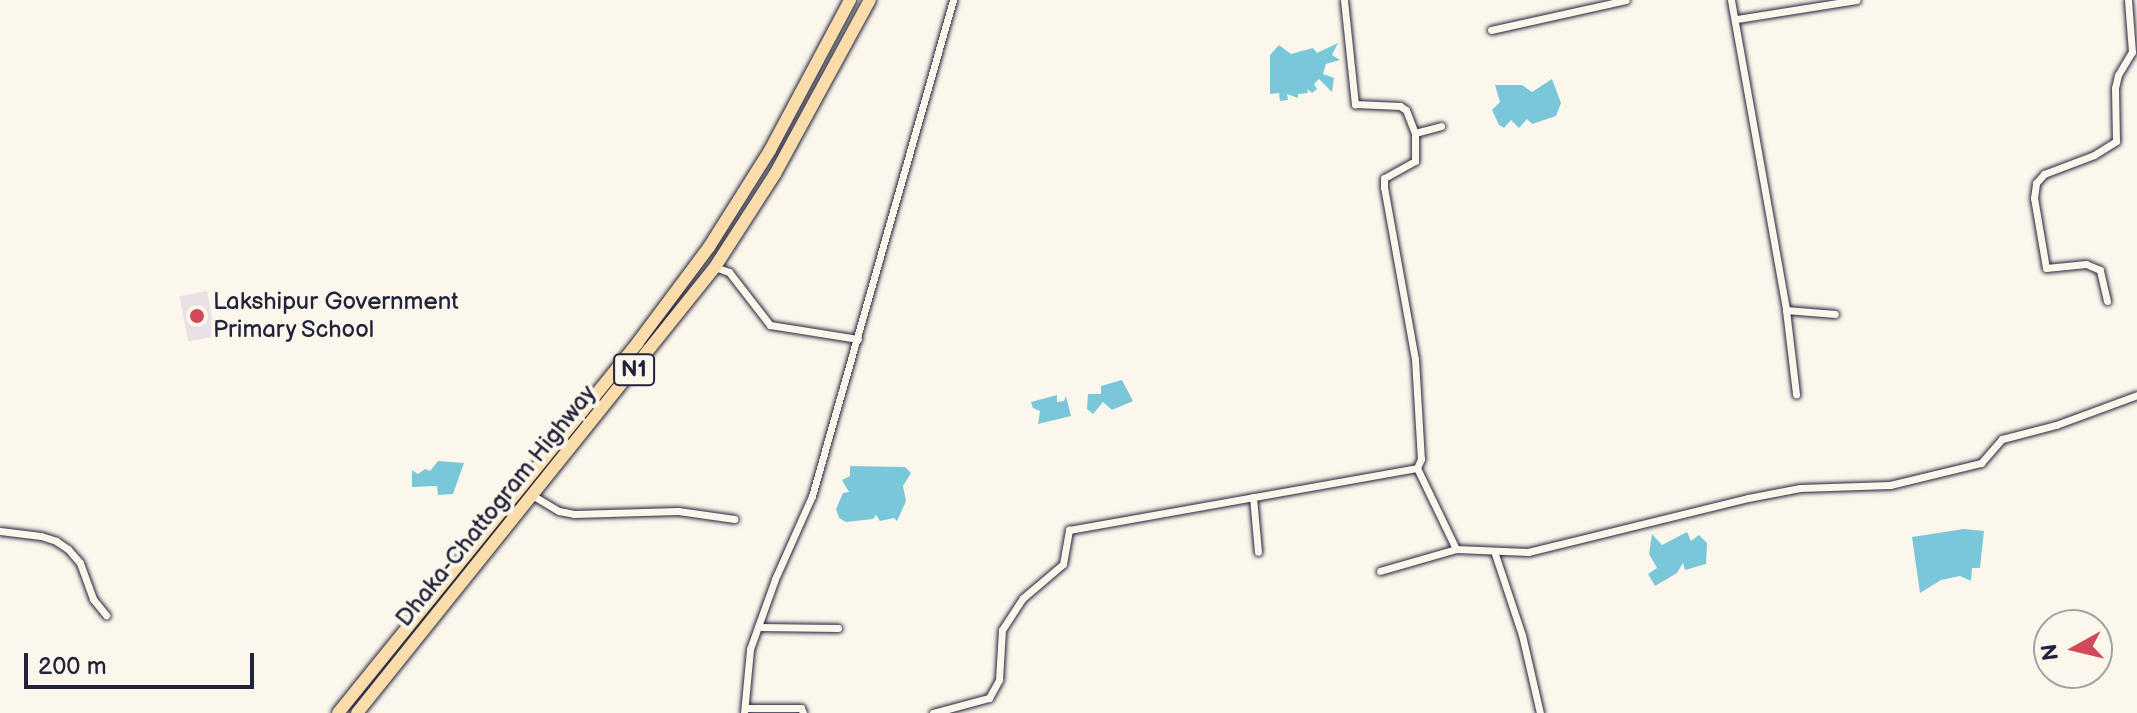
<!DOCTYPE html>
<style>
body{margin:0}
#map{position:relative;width:2137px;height:713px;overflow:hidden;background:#fbf7ec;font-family:"Balsamiq Sans",sans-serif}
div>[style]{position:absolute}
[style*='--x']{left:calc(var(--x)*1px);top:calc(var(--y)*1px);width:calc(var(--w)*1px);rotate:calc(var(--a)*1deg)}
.built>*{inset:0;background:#eae0e6;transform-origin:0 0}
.water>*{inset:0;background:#7ac7d9}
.roads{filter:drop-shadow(0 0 2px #22223b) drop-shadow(0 0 2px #22223b)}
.street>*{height:7px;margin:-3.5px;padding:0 3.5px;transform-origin:3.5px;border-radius:3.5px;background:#fbf7ec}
.highway>*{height:12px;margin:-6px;padding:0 6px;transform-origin:6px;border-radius:6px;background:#fbddab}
.dots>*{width:22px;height:22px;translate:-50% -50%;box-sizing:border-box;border:4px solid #fbf7ec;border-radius:50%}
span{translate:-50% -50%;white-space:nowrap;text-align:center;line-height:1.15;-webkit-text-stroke:8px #fbf7ec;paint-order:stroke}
.shield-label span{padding:2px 6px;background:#fbf7ec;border:2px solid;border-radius:6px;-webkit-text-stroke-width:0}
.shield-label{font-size:22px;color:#22223b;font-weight:700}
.poi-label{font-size:24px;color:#22223b}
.left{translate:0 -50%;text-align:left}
.street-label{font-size:24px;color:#22223b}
.north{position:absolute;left:2033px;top:609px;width:80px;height:80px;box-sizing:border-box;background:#fbf7ec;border:2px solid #a4a2a5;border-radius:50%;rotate:262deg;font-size:22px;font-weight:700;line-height:32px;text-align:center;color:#22223b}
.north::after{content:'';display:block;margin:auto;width:28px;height:36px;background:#d1495b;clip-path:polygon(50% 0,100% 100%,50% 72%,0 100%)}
.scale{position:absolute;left:24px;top:653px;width:230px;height:36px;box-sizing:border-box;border:4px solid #22223b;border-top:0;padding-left:10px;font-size:24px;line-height:28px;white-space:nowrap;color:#22223b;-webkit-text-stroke:6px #fbf7ec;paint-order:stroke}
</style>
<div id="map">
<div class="built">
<i style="left:207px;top:291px;width:46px;height:28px;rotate:79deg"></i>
</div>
<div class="water">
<i style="clip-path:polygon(1338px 43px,1332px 55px,1340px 60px,1326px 64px,1323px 74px,1334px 78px,1332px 92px,1319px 79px,1314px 84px,1317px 89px,1312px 93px,1307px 89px,1308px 93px,1298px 94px,1298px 98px,1287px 94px,1288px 100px,1280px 101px,1279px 93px,1270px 94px,1270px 55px,1279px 45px,1291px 54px,1313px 48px,1317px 53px)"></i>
<i style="clip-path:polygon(1552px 79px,1561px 103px,1556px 116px,1532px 124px,1527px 119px,1519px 128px,1511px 120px,1504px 128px,1499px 125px,1492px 110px,1500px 102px,1495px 85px,1522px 85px,1532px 92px)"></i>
<i style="clip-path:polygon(1122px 380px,1133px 401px,1112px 410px,1103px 402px,1093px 414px,1087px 409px,1088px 394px,1101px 394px,1101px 386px)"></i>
<i style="clip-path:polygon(1057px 395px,1057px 402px,1064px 401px,1066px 396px,1071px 416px,1038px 424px,1040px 411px,1033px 408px,1031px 402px)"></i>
<i style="clip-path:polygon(438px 461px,464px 463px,453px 494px,438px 495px,437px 486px,412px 487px,412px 470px,418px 474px,425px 469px,430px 471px)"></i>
<i style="clip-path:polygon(850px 466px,905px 467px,911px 473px,903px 486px,906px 501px,897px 521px,894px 518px,880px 521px,876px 515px,873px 519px,846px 522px,839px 518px,836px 509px,843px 493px,849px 492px,842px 480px,850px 476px)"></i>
<i style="clip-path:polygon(1964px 529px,1984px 531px,1980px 568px,1972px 568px,1971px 581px,1960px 576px,1941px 580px,1920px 593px,1912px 537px)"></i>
<i style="clip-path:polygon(1687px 532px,1691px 541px,1699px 535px,1707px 543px,1706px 564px,1685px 570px,1683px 563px,1677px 573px,1655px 586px,1648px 574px,1657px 568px,1649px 554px,1652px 534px,1662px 545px)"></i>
</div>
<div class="roads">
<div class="street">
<i style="--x:1344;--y:0;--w:105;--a:84"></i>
<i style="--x:1355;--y:104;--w:45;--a:2.5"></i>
<i style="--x:1400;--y:106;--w:7;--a:34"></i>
<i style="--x:1406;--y:110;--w:25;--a:69"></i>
<i style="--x:1415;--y:133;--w:28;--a:90"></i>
<i style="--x:1415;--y:161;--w:35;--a:151"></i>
<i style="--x:1384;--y:178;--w:9;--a:90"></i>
<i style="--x:1384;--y:187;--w:175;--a:79.8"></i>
<i style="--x:1415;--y:359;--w:100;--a:86.6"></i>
<i style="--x:1421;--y:459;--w:10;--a:114"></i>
<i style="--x:1731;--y:0;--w:315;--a:79.9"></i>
<i style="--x:1786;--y:310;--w:85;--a:83.2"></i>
<i style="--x:1737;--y:19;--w:121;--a:-9"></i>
<i style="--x:1491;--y:30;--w:138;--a:-12.5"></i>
<i style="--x:1415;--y:133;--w:27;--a:-15"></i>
<i style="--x:715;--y:267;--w:15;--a:20"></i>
<i style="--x:729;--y:272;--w:67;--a:52.3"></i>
<i style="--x:770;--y:325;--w:89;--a:9"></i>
<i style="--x:2107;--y:301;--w:32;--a:-103"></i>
<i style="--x:2100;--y:270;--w:15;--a:-157"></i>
<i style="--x:2086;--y:264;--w:40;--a:174.3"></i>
<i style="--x:2046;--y:268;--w:71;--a:-99.7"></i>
<i style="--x:2034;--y:198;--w:15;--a:-82"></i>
<i style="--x:2036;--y:183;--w:12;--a:-48"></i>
<i style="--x:2044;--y:174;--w:53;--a:-20.8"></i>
<i style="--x:2094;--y:155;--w:26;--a:-32"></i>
<i style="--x:2116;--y:141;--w:53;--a:-91.1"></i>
<i style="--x:2115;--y:88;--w:13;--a:-77"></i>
<i style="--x:2118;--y:75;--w:27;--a:-59"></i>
<i style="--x:2132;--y:52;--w:52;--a:-94.4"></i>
<i style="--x:1786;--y:310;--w:49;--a:4.7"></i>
<i style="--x:532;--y:495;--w:31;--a:31"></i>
<i style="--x:559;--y:511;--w:15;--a:11"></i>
<i style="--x:574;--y:514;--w:104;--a:-1.7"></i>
<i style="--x:678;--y:511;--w:57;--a:8.1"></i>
<i style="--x:1253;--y:497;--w:55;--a:84.8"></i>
<i style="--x:0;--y:531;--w:41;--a:7"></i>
<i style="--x:41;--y:536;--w:16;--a:18"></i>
<i style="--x:56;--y:541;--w:14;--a:34"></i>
<i style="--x:68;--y:549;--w:18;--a:49"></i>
<i style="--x:80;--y:563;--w:38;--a:70"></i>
<i style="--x:93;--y:599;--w:21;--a:51"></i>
<i style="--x:1494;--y:551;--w:89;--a:71.6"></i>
<i style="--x:1522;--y:635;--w:80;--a:77"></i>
<i style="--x:1380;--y:571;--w:79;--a:-16.1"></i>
<i style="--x:758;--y:627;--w:80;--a:0.7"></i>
<i style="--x:745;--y:708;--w:56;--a:0"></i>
<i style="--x:801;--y:708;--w:5;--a:68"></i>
<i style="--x:744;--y:713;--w:64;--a:-84.6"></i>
<i style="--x:750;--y:649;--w:74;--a:-70.3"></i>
<i style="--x:775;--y:579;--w:91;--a:-66"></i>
<i style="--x:812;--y:496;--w:516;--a:-74.13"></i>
<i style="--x:933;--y:713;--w:58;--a:-15"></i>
<i style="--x:989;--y:698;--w:21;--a:-61"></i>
<i style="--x:999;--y:680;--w:50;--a:-86.6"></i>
<i style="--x:1002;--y:630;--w:38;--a:-57"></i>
<i style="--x:1023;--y:598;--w:52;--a:-40.4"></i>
<i style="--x:1063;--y:564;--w:35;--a:-80"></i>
<i style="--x:1069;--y:530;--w:353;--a:-10.1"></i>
<i style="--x:1417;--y:468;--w:90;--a:64.3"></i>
<i style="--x:1456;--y:549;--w:72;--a:2.4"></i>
<i style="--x:1528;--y:552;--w:227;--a:-13.8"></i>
<i style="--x:1748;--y:498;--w:53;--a:-10.9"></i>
<i style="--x:1800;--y:488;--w:90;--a:-1.9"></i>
<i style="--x:1890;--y:485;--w:94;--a:-13.6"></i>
<i style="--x:1981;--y:463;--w:32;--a:-49"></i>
<i style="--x:2002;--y:439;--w:56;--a:-14.5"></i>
<i style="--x:2056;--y:425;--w:86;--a:-20.3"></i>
</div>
<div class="highway">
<i style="--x:338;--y:713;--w:477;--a:-51"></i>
<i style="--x:638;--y:342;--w:119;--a:-53.2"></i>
<i style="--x:709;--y:247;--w:115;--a:-57.8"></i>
<i style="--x:770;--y:150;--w:170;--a:-61.9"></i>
<i style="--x:357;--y:713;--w:572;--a:-51.25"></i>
<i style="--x:715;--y:267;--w:111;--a:-57.2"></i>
<i style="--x:775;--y:174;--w:198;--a:-61.4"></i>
</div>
</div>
<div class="dots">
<i style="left:197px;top:316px;background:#d1495b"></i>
</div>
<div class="shield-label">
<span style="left:634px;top:370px">N1</span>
</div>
<div class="poi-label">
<span class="left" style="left:213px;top:316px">Lakshipur Government<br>Primary School</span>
</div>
<div class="street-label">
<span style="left:496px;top:506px;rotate:-51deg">Dhaka-Chattogram Highway</span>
</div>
<div class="north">N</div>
<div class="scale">200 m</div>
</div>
